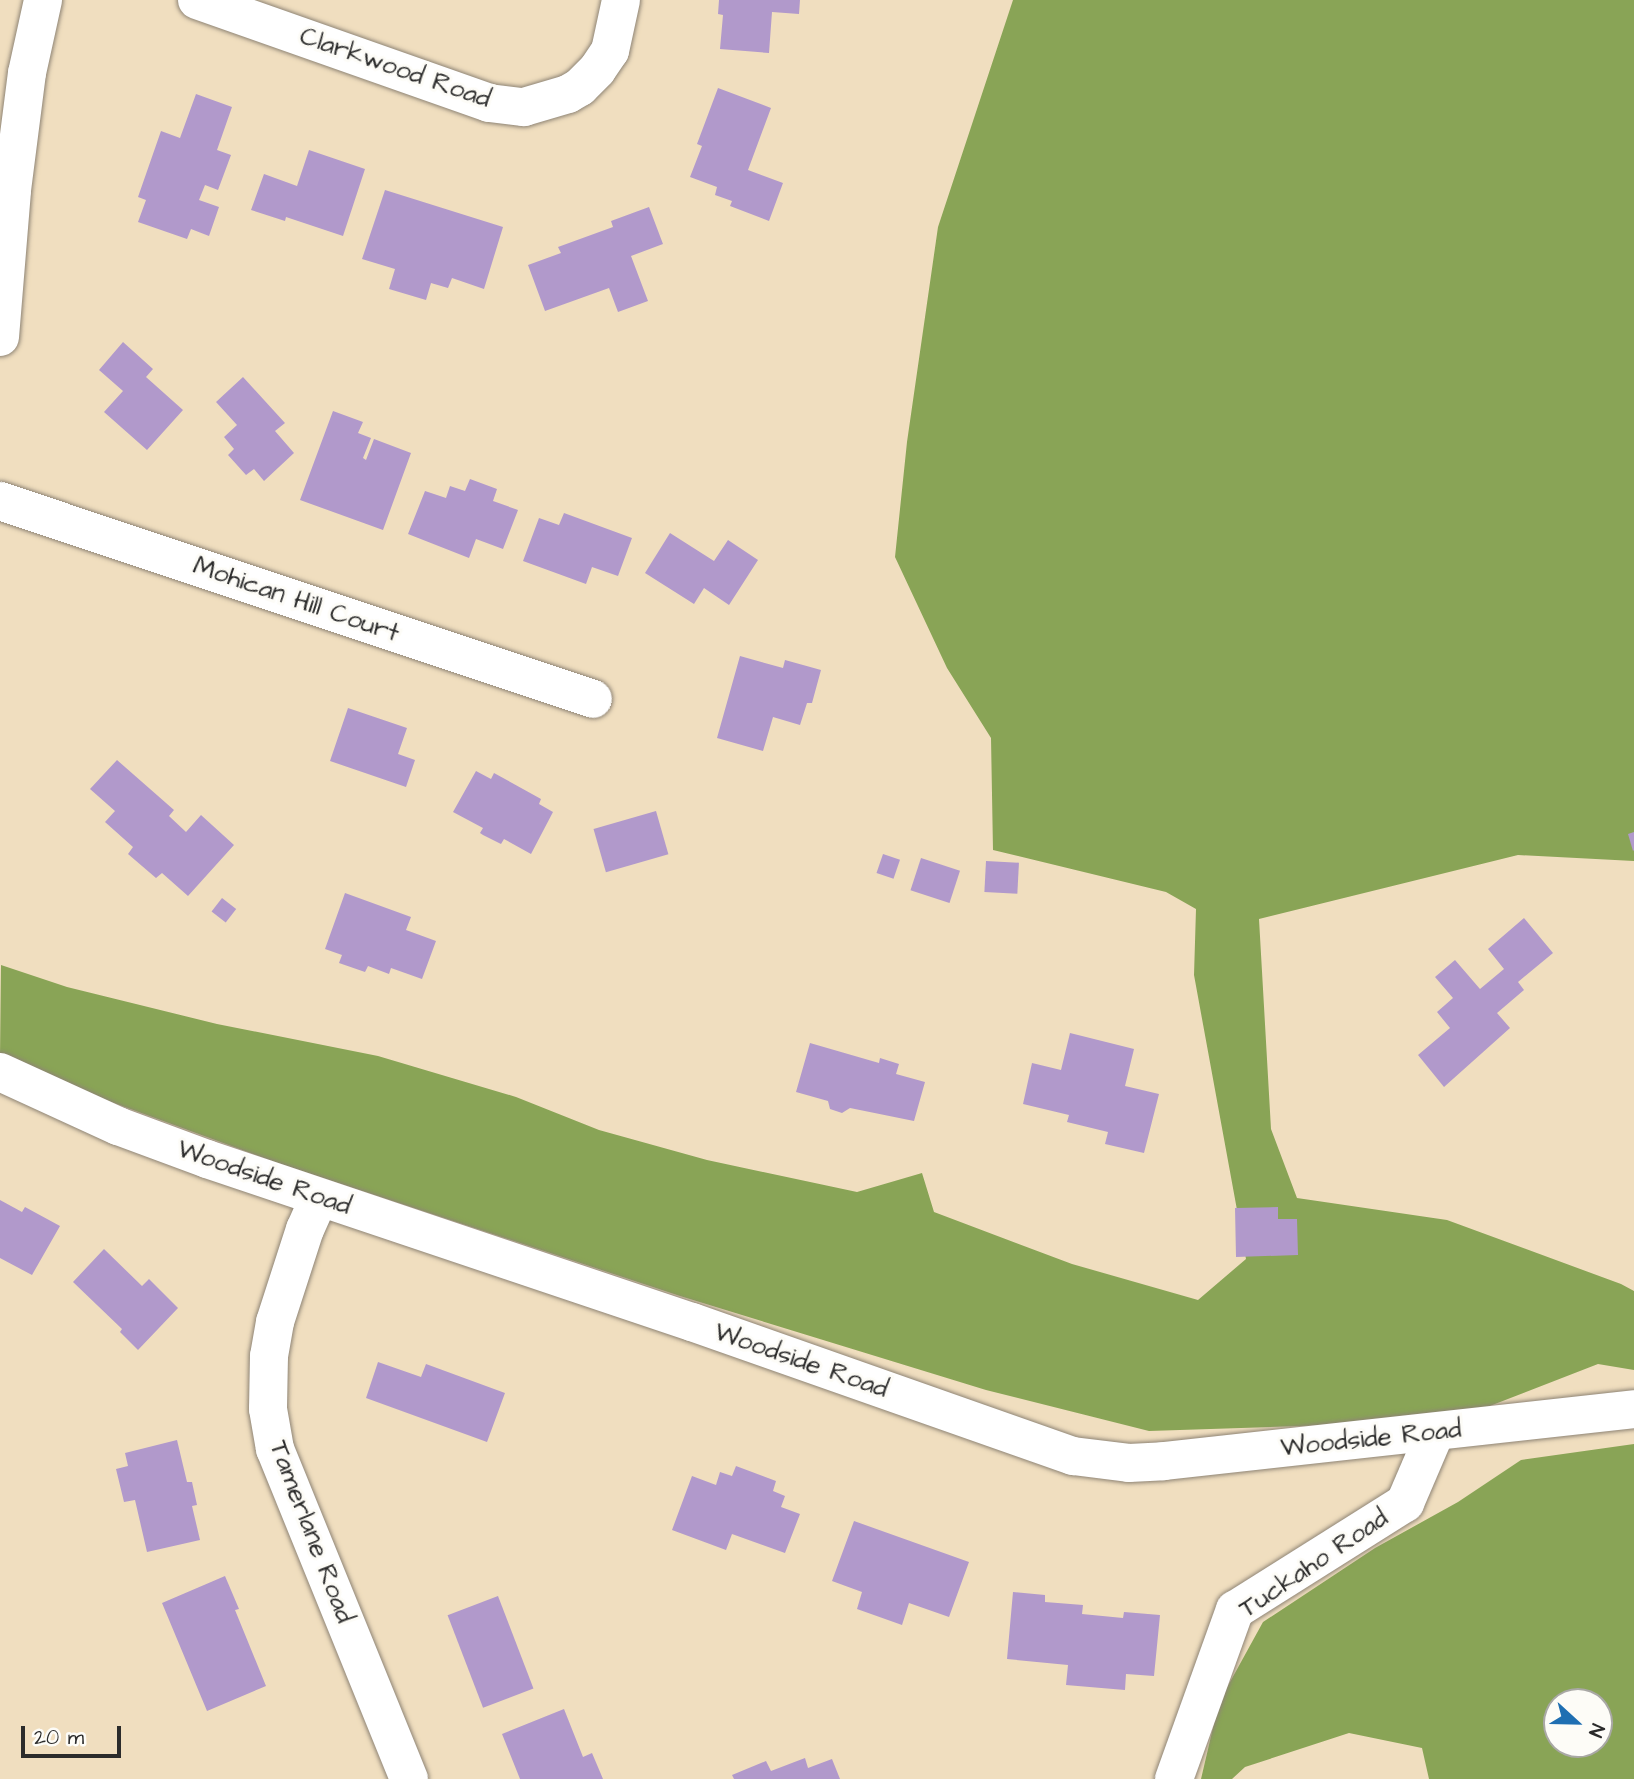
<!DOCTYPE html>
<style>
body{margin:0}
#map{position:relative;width:1634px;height:1779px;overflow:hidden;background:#f0debf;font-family:"Architects Daughter",sans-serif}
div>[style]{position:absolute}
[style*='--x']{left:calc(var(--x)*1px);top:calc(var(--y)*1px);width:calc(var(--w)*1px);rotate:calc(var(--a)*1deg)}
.forest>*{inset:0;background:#89a456}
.building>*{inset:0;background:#b199cb;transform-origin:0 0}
.roads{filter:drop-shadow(0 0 2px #8e8475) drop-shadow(0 0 2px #8e8475)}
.minor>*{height:38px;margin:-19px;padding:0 19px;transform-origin:19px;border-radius:19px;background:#fff}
span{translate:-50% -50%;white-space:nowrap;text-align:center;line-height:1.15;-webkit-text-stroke:6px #fdfcf7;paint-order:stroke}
.street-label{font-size:26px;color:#2b2b2b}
.north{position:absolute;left:1543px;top:1688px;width:70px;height:70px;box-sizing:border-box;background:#fdfcf7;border:2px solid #a9a8a5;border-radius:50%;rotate:112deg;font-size:19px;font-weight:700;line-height:28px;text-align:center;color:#2b2b2b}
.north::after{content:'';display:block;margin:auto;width:24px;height:32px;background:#1f6fb2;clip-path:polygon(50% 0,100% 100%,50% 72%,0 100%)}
.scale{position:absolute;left:21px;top:1726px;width:100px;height:32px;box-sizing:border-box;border:4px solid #2b2b2b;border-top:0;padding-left:9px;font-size:21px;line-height:24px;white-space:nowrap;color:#2b2b2b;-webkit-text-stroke:5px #fdfcf7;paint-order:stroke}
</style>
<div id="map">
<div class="forest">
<i style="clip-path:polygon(1013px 0,1634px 0,1634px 861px,1518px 855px,1259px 919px,1271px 1129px,1297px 1198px,1447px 1220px,1621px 1284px,1634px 1291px,1634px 1370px,1598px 1364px,1451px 1421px,1149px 1431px,986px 1390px,680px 1296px,278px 1163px,24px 1070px,0 1057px,1px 965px,67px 987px,217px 1024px,378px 1056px,516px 1097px,599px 1130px,707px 1160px,857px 1192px,922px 1173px,934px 1212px,1072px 1264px,1198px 1300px,1246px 1259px,1194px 975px,1196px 909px,1166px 892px,993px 850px,991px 738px,947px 668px,895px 557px,907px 442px,938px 227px)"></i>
<i style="clip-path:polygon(evenodd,1634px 1444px,1634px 1779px,1429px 1779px,1422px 1748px,1349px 1733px,1245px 1767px,1232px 1779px,1201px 1779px,1219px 1702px,1263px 1622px,1375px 1548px,1458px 1502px,1521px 1460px,1634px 1444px,1557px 1702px,1599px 1702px,1599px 1744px,1557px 1744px,1557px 1702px)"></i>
</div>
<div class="building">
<i style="clip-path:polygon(719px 0,800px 0,799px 14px,772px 12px,769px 53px,720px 49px,723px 15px,718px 14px)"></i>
<i style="clip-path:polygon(718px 88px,771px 108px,748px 170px,783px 183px,769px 221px,730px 206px,732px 201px,715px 195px,717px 187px,690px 177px,702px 146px,697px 144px)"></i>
<i style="clip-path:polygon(196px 94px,232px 107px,217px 150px,231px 155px,218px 190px,205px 185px,199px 200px,219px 207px,209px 236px,191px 229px,187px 239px,138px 222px,146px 200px,138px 197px,161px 131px,180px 138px)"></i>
<i style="clip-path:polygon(309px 150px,365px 169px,343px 236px,286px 217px,285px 221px,251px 210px,264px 174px,297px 186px)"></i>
<i style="clip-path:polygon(385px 190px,503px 227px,484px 289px,452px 278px,448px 288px,431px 283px,426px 300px,389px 289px,395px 269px,362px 259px)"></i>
<i style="clip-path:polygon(649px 207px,663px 244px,631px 256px,648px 301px,618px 312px,609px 288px,545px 311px,528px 265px,561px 253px,558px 247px,613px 227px,611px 221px)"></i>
<i style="clip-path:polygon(123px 342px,153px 369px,146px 377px,183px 410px,147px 450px,104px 412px,123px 391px,99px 370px)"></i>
<i style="clip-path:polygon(243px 377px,285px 423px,275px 431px,294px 453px,264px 481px,254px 469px,246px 475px,228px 455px,234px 449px,224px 437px,237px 425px,216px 402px)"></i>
<i style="clip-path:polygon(333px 411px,363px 422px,358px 433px,371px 438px,363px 458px,366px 460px,374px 439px,411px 453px,383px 530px,300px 500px)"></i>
<i style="clip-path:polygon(470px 479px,497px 489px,493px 501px,518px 510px,503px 549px,476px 539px,469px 558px,408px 534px,425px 491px,446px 498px,450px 486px,465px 491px)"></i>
<i style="clip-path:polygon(564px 513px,632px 538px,618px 576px,592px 567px,586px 584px,523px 561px,539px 518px,559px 525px)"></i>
<i style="clip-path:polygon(670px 533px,714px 561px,728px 540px,758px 560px,729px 605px,704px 588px,694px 604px,645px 573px)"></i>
<i style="clip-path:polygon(740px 656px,783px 668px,785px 660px,821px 670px,812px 703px,807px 703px,800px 725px,773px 717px,763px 751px,717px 738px)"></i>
<i style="clip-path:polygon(348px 708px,407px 728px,398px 754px,415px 760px,406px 787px,330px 761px)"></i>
<i style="clip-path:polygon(117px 760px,174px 810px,169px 816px,186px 832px,201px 815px,234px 845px,188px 896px,162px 873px,156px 878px,128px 854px,133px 847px,105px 822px,115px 811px,90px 789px)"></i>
<i style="clip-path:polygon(476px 771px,491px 779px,494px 773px,541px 799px,539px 804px,553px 812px,531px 854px,504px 839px,501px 844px,483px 835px,480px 833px,483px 828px,453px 812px)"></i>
<i style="left:656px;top:811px;width:45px;height:65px;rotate:74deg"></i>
<i style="clip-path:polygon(1634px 832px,1634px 850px,1633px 851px,1628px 834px)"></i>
<i style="left:883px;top:854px;width:18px;height:20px;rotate:19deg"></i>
<i style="left:921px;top:858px;width:41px;height:34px;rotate:18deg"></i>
<i style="left:986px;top:861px;width:33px;height:31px;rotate:3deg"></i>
<i style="clip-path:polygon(345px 893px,411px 917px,406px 930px,436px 941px,422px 979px,391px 968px,389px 974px,368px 966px,365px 972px,339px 963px,342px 955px,325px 949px)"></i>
<i style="left:222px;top:898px;width:18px;height:17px;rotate:38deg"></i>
<i style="clip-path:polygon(1524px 918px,1553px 953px,1518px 982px,1524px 990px,1497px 1013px,1510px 1028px,1444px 1087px,1418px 1055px,1450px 1028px,1437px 1012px,1453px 998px,1435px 977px,1455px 960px,1480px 989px,1504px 969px,1488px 949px)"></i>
<i style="clip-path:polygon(1070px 1033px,1134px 1049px,1125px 1086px,1159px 1094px,1144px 1153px,1105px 1144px,1108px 1132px,1067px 1122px,1069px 1115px,1023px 1104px,1032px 1063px,1061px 1070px)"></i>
<i style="clip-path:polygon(810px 1043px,879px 1063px,880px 1058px,899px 1064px,896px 1074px,925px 1082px,914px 1121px,850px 1108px,842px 1113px,830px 1109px,828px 1101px,796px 1092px)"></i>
<i style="clip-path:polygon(0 1200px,22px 1212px,25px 1207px,60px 1226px,32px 1275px,0 1258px)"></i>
<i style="clip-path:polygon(1278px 1207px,1278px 1219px,1297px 1219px,1298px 1255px,1236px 1257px,1235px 1208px)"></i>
<i style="clip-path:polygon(104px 1249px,142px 1286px,149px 1279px,178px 1308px,138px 1350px,120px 1332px,122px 1329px,73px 1282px)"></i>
<i style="clip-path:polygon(378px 1362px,421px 1377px,426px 1364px,505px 1393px,487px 1442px,366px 1398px)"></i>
<i style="clip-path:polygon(177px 1440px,187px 1482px,192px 1482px,197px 1505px,192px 1506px,200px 1540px,147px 1552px,135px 1500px,124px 1502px,116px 1469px,128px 1466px,125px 1453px)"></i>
<i style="clip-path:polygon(736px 1466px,776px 1481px,773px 1491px,785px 1496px,781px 1507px,800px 1514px,785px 1553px,732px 1534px,726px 1550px,672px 1530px,692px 1476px,716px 1485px,720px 1472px,732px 1476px)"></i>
<i style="clip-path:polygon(854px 1521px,969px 1562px,949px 1617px,909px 1603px,902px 1625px,857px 1609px,862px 1592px,832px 1581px)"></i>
<i style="clip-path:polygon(225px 1576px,239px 1609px,235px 1610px,266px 1686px,207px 1711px,162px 1603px)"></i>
<i style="clip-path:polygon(1013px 1592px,1045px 1595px,1045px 1602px,1083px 1605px,1082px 1614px,1123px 1618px,1124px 1612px,1160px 1615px,1154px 1676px,1126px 1674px,1125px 1690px,1066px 1685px,1068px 1665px,1007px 1659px)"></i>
<i style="left:498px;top:1596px;width:99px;height:54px;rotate:69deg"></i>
<i style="clip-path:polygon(564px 1709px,583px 1757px,592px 1753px,603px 1779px,520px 1779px,502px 1734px)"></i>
<i style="clip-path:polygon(805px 1758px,808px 1768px,832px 1759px,840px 1779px,734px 1779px,732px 1775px,766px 1761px,771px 1771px)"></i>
</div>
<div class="roads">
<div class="minor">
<i style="--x:197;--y:0;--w:310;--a:19.4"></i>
<i style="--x:489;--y:103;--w:35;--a:7"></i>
<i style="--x:524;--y:107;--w:46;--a:-16.5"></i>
<i style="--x:568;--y:94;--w:14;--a:-30"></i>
<i style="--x:580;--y:87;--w:24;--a:-45"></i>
<i style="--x:597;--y:70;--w:23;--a:-56"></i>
<i style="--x:610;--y:51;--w:52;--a:-77.8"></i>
<i style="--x:0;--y:337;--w:147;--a:-85.3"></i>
<i style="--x:12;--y:190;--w:118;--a:-82.7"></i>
<i style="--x:27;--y:73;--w:75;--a:-77.6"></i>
<i style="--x:0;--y:501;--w:625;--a:18.46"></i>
<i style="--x:0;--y:1072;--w:130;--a:24.6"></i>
<i style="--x:118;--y:1126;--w:95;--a:20.3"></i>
<i style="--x:207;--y:1159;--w:512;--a:18.58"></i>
<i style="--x:692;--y:1322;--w:404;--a:19.4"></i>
<i style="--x:1073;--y:1456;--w:56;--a:7.1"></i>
<i style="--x:1129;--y:1463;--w:35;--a:-3"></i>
<i style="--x:1164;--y:1461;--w:473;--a:-6.3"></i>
<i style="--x:319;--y:1198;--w:34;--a:114"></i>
<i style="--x:305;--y:1229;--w:98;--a:107.9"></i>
<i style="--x:275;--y:1322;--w:35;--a:100"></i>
<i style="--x:269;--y:1356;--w:53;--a:91.1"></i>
<i style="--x:268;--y:1409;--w:41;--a:80.1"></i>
<i style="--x:275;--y:1449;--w:356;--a:67.9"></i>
<i style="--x:1174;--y:1779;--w:180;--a:-70.2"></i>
<i style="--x:1235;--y:1610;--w:201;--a:-32.2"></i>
<i style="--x:1405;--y:1503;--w:76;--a:-66.8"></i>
</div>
</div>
<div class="street-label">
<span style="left:395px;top:68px;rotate:19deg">Clarkwood Road</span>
<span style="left:296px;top:600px;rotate:19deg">Mohican Hill Court</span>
<span style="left:264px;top:1178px;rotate:19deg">Woodside Road</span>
<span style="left:801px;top:1361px;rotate:19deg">Woodside Road</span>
<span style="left:1371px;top:1439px;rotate:-6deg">Woodside Road</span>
<span style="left:311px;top:1532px;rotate:69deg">Tamerlane Road</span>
<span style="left:1314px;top:1564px;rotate:-34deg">Tuckaho Road</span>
</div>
<div class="north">N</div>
<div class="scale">20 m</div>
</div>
